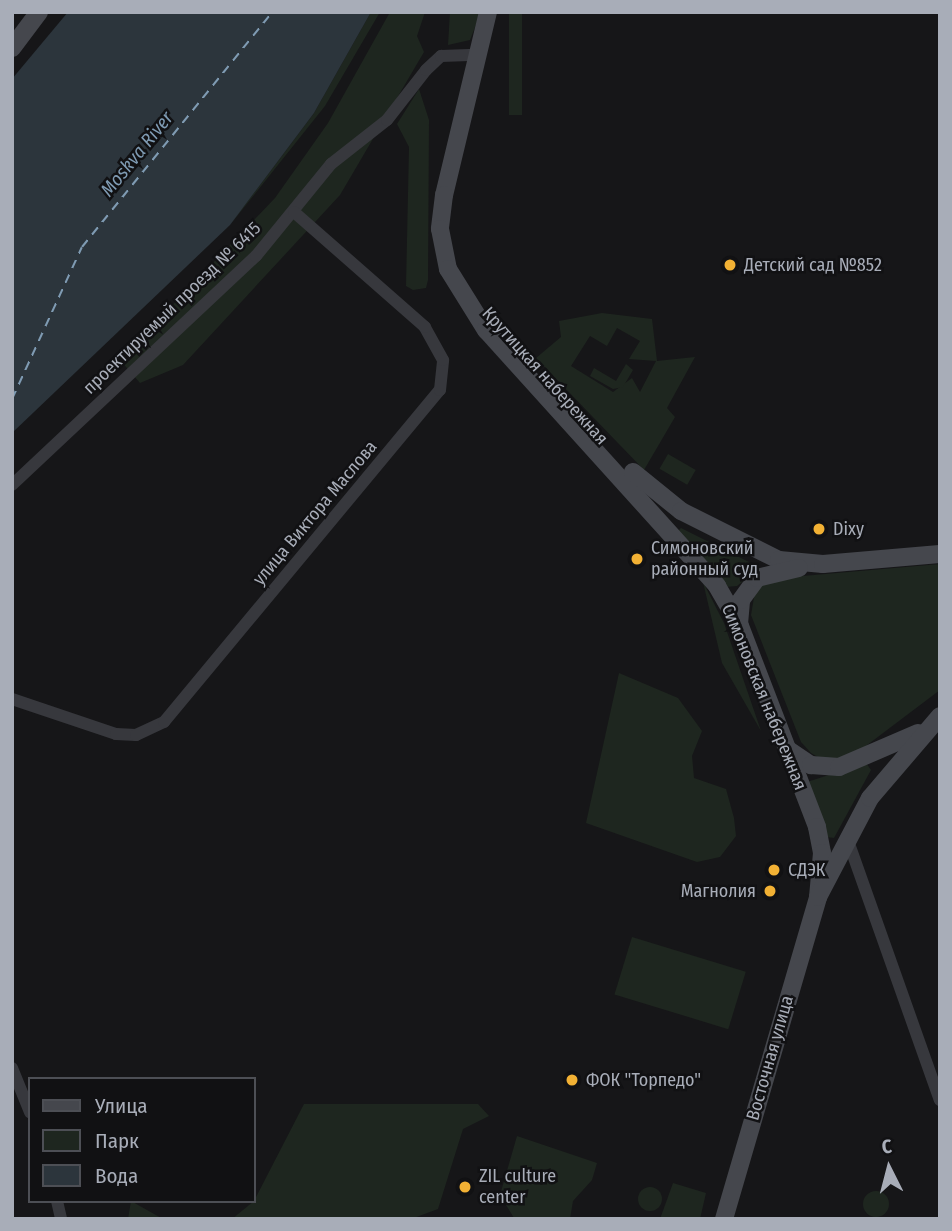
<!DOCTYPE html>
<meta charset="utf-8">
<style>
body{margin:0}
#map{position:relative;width:952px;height:1231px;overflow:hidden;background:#161618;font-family:"Fira Sans Condensed",sans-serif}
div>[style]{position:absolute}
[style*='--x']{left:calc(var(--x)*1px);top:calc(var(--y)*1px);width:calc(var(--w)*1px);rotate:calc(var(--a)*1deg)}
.green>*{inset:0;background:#1e261f;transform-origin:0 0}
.round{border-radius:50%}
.water>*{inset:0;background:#2c353c}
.ferry>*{height:2px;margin-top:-1px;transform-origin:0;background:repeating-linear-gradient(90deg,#7f9bb3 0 9px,transparent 0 16px)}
.street>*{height:12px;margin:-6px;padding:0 6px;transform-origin:6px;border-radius:6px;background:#37383d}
.secondary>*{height:18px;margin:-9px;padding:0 9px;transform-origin:9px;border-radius:9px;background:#45474d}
.dots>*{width:19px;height:19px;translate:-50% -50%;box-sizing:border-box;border:4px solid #111113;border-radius:50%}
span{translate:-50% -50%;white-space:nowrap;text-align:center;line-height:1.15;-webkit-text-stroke:5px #111113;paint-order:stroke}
.poi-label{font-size:18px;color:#a8adb8}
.left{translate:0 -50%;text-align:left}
.right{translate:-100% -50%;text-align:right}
.street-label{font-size:18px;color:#a8adb8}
.water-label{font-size:19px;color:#7f9bb3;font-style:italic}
.frame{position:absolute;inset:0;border:14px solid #a8adb8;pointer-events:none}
.legend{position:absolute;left:28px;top:1077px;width:228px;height:126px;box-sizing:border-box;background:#111113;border:2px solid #4d4f55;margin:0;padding:9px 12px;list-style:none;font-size:21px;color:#a8adb8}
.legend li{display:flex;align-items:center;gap:14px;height:35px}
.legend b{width:35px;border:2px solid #4d4f55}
.north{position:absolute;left:854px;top:1133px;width:70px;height:70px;-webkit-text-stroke:5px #111113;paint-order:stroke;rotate:354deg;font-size:19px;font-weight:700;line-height:28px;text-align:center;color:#a8adb8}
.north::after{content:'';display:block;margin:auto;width:24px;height:32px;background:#a8adb8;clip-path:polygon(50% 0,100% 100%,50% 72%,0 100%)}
</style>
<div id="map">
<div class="green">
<i style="clip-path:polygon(371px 12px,380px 12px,325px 106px,230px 225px,314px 113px)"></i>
<i style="clip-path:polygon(390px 12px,425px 12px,417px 36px,424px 52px,340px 195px,183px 365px,140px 383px,120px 360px,275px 198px,328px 123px)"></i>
<i style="clip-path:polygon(450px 12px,481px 12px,470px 40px,448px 45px)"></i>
<i style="left:509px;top:12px;width:13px;height:103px"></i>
<i style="clip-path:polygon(419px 89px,429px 120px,428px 280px,426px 288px,413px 290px,406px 286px,409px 147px,397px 124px)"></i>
<i style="clip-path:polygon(evenodd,602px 313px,652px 319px,657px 361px,695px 357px,667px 408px,675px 417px,644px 470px,536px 358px,561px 337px,559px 321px,602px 313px,617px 328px,640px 341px,629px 359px,656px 361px,640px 392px,632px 378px,613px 392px,571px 366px,590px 336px,607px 346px,617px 328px)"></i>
<i style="clip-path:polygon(626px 364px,633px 370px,623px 387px,613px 389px,590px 376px,594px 368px,616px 381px)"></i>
<i style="left:668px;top:454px;width:32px;height:17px;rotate:30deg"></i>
<i style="clip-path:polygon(681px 528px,757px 566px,757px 570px,737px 586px,725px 587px,677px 532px)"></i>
<i style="clip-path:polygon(940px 564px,940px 690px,850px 758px,823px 760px,811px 753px,801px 742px,751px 615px,756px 586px,791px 577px)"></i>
<i style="clip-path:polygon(703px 582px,724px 623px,761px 731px,722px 663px)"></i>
<i style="clip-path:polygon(619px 673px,678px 698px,702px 731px,692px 756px,694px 778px,726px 789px,734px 818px,736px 836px,720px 857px,697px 862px,586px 823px)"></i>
<i style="clip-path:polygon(866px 763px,871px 770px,834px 838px,827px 837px,807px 782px)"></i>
<i style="left:632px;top:937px;width:119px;height:60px;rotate:17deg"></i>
<i style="clip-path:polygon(304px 1104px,478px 1104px,489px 1116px,463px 1129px,438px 1209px,411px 1219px,232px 1219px,254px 1201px)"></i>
<i style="clip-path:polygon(517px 1136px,597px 1163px,592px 1180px,573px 1201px,570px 1219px,514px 1218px,500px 1195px)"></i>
<i style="clip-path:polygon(673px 1183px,706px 1193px,700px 1219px,660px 1219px)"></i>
<i class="round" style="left:638px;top:1187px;width:24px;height:24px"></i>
<i class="round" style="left:863px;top:1191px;width:26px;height:26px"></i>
<i style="clip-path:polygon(131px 1201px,163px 1219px,128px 1219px)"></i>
</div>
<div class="water">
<i style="clip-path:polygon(68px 12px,371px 12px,314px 113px,230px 225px,12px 433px,12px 79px)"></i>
</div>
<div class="ferry">
<i style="--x:12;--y:399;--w:167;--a:-65.3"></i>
<i style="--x:82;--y:247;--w:302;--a:-51"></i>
</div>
<div class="street">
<i style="--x:12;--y:485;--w:335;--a:-43.2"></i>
<i style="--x:256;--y:256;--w:119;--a:-50.8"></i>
<i style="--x:331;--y:164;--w:71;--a:-38.2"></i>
<i style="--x:387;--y:120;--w:63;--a:-52"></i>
<i style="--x:426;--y:70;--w:21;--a:-43"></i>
<i style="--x:441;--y:56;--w:35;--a:-2"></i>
<i style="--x:12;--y:699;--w:110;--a:18.6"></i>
<i style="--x:116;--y:734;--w:20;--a:3"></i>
<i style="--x:136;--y:735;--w:31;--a:-25"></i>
<i style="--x:164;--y:722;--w:432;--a:-50.3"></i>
<i style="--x:440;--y:390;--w:30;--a:-84"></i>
<i style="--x:443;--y:360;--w:38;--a:-119"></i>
<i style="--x:425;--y:327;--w:174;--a:-138.7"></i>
<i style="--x:847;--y:838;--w:278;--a:70.5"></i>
<i style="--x:12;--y:1068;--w:48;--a:67.8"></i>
<i style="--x:57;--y:1201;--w:18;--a:77"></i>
</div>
<div class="secondary">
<i style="--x:488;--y:12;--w:188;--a:103.5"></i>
<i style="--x:444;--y:195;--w:34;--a:97"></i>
<i style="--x:440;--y:229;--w:41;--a:78.7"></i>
<i style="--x:448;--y:269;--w:72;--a:58.1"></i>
<i style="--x:486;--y:330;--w:345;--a:47.9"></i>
<i style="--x:717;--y:586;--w:46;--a:60.1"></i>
<i style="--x:740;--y:626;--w:215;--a:69"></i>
<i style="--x:817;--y:827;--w:26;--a:79"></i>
<i style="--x:822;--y:853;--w:44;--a:95.2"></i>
<i style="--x:12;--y:48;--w:45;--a:-53.1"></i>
<i style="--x:633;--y:472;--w:62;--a:39.1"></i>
<i style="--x:681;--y:511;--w:110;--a:26.6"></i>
<i style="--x:779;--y:560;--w:44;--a:5.2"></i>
<i style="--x:823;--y:564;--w:117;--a:-4.9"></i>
<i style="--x:739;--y:624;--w:24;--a:-85"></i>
<i style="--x:741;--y:600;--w:27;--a:-54"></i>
<i style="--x:757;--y:578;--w:43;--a:-13.4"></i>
<i style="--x:787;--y:749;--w:29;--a:34"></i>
<i style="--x:811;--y:765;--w:28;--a:4"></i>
<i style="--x:839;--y:767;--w:86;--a:-23.3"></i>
<i style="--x:724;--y:1219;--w:335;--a:-73.7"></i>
<i style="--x:818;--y:897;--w:112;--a:-62.3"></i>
<i style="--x:870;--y:798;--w:108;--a:-49.5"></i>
</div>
<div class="dots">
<i style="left:730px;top:265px;background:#f2b134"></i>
<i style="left:819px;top:529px;background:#f2b134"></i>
<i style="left:637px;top:559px;background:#f2b134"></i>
<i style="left:774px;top:870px;background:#f2b134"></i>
<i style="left:770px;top:891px;background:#f2b134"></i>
<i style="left:572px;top:1080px;background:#f2b134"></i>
<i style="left:465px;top:1187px;background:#f2b134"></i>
</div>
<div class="poi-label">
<span class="left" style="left:744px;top:265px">Детский сад №852</span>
<span class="left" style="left:833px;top:529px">Dixy</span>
<span class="left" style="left:651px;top:559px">Симоновский<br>районный суд</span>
<span class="left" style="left:788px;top:870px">СДЭК</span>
<span class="right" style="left:756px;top:891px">Магнолия</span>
<span class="left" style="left:586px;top:1080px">ФОК "Торпедо"</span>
<span class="left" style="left:479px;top:1187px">ZIL culture<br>center</span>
</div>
<div class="street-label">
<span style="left:172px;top:308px;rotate:-44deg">проектируемый проезд № 6415</span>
<span style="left:545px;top:376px;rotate:48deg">Крутицкая набережная</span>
<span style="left:315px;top:513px;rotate:-50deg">улица Виктора Маслова</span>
<span style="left:764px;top:697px;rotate:68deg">Симоновская набережная</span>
<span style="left:770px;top:1058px;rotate:-74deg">Восточная улица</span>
</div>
<div class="water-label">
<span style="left:137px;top:154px;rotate:-51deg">Moskva River</span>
</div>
<div class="frame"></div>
<ul class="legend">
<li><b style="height:9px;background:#45474d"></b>Улица</li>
<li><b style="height:19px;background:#1e261f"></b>Парк</li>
<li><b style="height:19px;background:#2c353c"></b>Вода</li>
</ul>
<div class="north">С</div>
</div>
